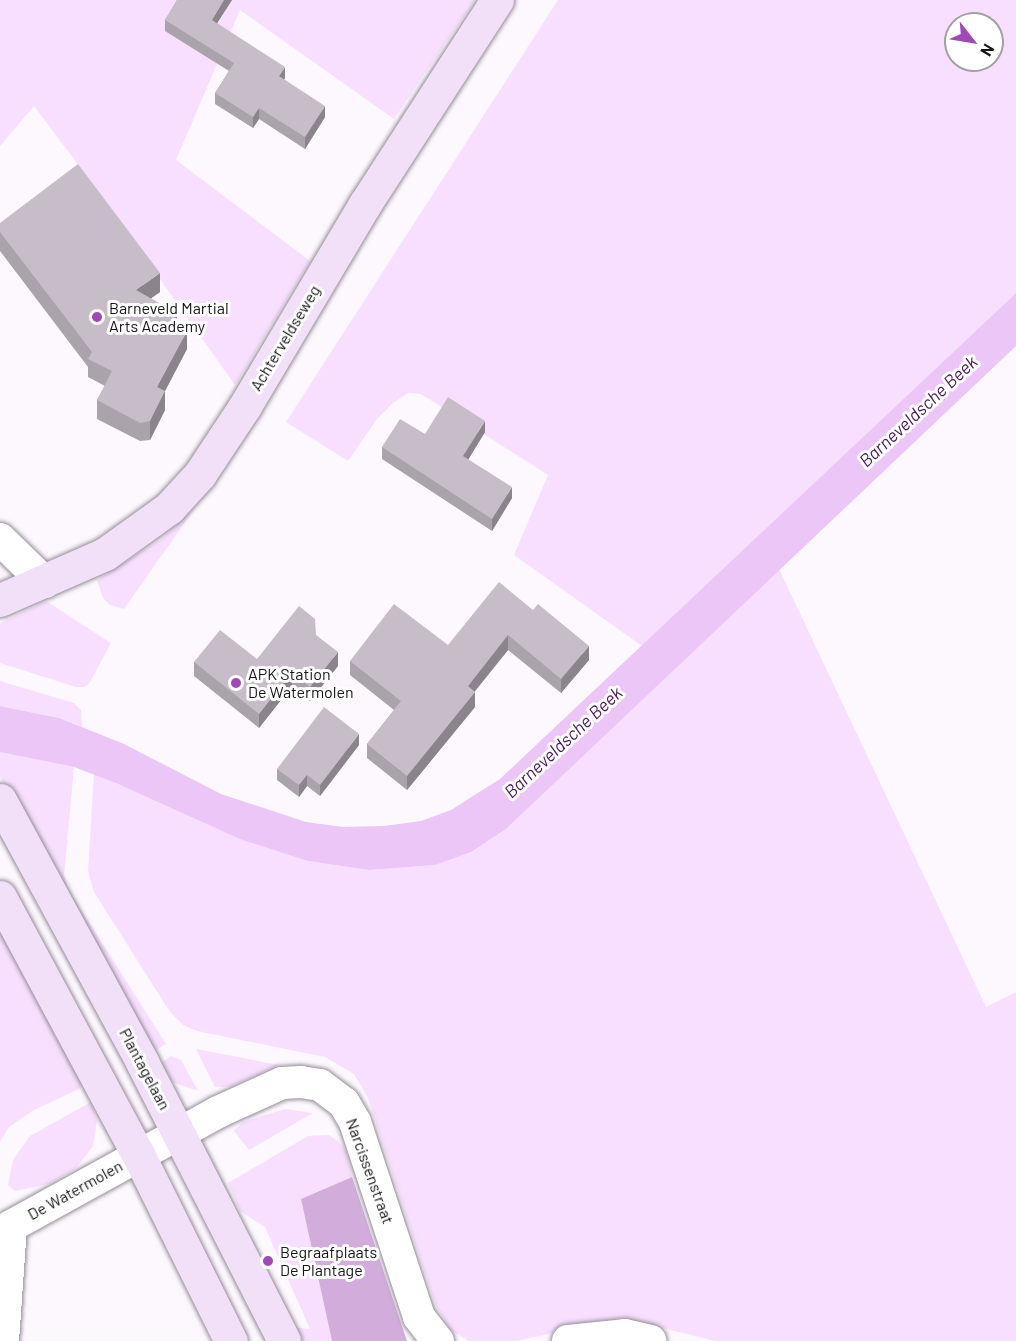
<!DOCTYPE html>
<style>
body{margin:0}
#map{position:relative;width:1016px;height:1341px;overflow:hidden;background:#fdf7fe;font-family:Barlow,sans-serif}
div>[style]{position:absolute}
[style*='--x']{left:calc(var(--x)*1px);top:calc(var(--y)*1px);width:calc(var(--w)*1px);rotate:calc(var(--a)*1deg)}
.green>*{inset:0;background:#f8dfff}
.forest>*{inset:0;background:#d2addc}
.water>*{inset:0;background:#ecc6f6}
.roads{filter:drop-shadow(0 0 2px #958d98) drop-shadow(0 0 2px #958d98)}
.street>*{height:32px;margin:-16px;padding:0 16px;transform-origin:16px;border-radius:16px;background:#fff}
.secondary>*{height:33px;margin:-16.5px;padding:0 16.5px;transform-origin:16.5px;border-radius:16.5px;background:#f2e0f8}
.wall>*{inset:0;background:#aaa3ac}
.shaded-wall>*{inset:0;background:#8b848c}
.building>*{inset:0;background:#c6bdc8}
.dots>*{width:16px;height:16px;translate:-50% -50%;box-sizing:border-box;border:3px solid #fff;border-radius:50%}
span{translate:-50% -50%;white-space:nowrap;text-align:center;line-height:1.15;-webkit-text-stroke:6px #fff;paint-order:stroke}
.poi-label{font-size:16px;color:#171417}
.left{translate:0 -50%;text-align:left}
.street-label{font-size:16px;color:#171417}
.water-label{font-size:18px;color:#491d55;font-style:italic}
.north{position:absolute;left:944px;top:12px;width:60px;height:60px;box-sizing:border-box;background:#fff;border:2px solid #a2a1a2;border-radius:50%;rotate:121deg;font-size:16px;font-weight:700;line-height:24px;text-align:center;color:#171417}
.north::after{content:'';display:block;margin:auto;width:21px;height:27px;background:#9f48b6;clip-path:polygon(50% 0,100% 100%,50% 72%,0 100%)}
</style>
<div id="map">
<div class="green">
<i style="clip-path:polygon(0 0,475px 0,394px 119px,240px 10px,176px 160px,310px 261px,235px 385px,92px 183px,34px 106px,0 146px)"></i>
<i style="clip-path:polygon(evenodd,558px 0,1016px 0,1016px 293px,642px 646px,514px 555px,548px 475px,421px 394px,408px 393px,393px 403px,377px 419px,348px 461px,286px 422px,558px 0,956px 24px,992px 24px,992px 60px,956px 60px,956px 24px)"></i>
<i style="clip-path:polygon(195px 508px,124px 609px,110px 605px,103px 598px,97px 580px,160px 540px)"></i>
<i style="clip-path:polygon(779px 569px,986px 1007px,1016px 992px,1016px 1341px,716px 1341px,621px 1318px,516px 1341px,469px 1341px,452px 1331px,436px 1306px,368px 1098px,354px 1074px,325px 1057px,197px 1031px,183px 1025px,170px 1012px,94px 892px,88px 871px,94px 774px,308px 861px,369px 870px,435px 865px,506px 829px)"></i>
<i style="clip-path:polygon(46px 601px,111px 643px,89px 684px,84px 687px,76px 687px,0 663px,0 623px)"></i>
<i style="clip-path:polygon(0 681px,74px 703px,81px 710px,82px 727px,59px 718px,0 706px)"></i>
<i style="clip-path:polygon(0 752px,74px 767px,64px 875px,68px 889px,166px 1044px,150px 1054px,132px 1030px,0 777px)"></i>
<i style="clip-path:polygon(0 917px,83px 1082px,79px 1089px,34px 1110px,9px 1127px,0 1142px)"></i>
<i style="clip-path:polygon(196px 1049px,279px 1065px,230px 1087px,215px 1087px)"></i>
<i style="clip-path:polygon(171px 1056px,181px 1060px,198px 1091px,172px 1082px,158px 1065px)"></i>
<i style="clip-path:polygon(91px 1102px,97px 1121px,93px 1146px,76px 1168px,49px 1184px,15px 1191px,8px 1185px,13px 1160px,30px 1136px)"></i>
<i style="clip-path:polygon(285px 1109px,313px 1113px,249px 1150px,234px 1131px,243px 1122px)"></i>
<i style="clip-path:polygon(329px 1135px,339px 1142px,346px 1151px,352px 1177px,301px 1199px,332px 1341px,296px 1341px,290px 1327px,310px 1329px,265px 1227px,240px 1211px,228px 1183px,308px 1136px)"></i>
</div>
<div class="forest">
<i style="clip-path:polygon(352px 1177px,407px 1341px,332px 1341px,301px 1199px)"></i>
</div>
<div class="water">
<i style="clip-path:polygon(1016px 293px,1016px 346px,506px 829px,471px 852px,435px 865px,369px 870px,308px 861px,240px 839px,116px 783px,74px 767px,0 752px,0 706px,59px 718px,124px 744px,221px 794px,306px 822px,343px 827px,384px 826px,421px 821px,451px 810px,500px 779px)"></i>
</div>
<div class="roads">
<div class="street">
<i style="--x:0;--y:539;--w:62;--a:44.3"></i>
<i style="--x:11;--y:1226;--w:236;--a:-28.8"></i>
<i style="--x:218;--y:1112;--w:70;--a:-24.4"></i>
<i style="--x:282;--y:1083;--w:19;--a:-3"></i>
<i style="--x:301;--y:1082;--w:19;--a:9"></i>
<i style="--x:320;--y:1085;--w:30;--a:37"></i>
<i style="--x:344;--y:1103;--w:22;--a:60"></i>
<i style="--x:355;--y:1122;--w:205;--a:71.8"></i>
<i style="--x:419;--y:1317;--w:31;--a:52"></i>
<i style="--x:3;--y:1341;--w:115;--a:-86"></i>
<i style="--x:568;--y:1341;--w:57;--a:-6"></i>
<i style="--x:625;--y:1335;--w:26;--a:13"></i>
</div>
<div class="secondary">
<i style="--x:0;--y:600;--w:115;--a:-23.7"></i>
<i style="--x:105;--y:554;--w:79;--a:-35.7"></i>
<i style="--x:169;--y:508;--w:46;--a:-47.6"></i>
<i style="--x:200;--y:474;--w:82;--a:-56.5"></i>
<i style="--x:245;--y:406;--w:235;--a:-59.3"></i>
<i style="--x:365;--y:204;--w:243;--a:-57.1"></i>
<i style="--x:0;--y:800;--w:298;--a:61.5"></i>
<i style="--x:142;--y:1062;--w:313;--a:63"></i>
<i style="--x:0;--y:897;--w:292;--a:61.8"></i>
<i style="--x:138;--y:1154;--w:209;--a:63.6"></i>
</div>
</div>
<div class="wall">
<i style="clip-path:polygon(177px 0,232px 0,217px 23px,285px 78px,284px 80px,325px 117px,305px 149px,259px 119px,253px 128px,215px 104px,215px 93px,229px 71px,165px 31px,165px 20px)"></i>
<i style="clip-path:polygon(0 223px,160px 292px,151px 298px,177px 324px,187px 349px,165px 391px,165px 410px,150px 440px,140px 441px,97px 419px,97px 400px,105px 386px,88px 377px,88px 367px,0 251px)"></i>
<i style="clip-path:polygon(485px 432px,468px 460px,512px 498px,492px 531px,382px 459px,382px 447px,425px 434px)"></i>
<i style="clip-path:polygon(533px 610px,589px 660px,561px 693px,508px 650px,474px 692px,475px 707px,407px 790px,367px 758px,367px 744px,394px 710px,350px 675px,350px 661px,448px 645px)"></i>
<i style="clip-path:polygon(316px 635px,338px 666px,310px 701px,292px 686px,259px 728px,194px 676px,194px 662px,257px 659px)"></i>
<i style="clip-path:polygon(359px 745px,320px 796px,307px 786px,299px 797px,277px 780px,277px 769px)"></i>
</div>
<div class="shaded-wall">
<i style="clip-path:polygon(224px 0,232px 0,212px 31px,212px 20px)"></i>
<i style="clip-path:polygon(285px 67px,285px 78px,279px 87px,279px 76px)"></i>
<i style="clip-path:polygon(325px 106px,325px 117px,305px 149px,305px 137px)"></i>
<i style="clip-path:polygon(259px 108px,259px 119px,253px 128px,253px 117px)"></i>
<i style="clip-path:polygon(160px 273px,160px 292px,136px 309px,136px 290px)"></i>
<i style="clip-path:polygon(177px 313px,177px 331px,172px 321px)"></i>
<i style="clip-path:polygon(187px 331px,187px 349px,165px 391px,165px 410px,150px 440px,150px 421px,157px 387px)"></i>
<i style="clip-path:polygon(485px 421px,485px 432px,463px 468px,463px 456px)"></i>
<i style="clip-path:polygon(512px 487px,512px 498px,492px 531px,492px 519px)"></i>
<i style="clip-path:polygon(508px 635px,508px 650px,468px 700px,468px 686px)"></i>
<i style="clip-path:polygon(589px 646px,589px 660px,561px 693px,561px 679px)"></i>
<i style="clip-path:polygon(338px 652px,338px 666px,310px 701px,310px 687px)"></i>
<i style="clip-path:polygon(292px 672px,292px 686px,259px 728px,259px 714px)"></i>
<i style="clip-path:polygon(475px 692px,475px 707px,407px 790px,407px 776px)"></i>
<i style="clip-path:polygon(359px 734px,359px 745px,320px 796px,320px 785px)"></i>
<i style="clip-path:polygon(307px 775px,307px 786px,299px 797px,299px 785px)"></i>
</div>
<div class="building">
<i style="clip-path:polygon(177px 0,224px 0,212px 20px,285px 67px,279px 76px,325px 106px,305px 137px,259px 108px,253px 117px,215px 93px,234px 63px,165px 20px)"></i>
<i style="clip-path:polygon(78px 164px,160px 273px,136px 290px,177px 313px,172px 321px,187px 331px,157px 387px,165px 391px,150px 421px,140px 423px,97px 400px,112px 371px,88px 359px,92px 352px,0 232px,0 223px)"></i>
<i style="clip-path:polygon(448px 397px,485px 421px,463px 456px,512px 487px,492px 519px,382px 447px,400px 419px,425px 434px)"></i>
<i style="clip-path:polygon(499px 582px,533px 610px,538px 604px,589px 646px,561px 679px,508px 635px,468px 686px,475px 692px,407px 776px,367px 744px,401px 701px,350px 661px,394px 604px,448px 645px)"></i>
<i style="clip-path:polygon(299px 606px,315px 619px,316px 635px,338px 652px,310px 687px,292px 672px,259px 714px,194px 662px,220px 630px,257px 659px)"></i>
<i style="clip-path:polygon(324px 707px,359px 734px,320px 785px,307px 775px,299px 785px,277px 769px)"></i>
</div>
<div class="dots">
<i style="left:97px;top:317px;background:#9f48b6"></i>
<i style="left:236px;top:683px;background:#9f48b6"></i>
<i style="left:268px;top:1261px;background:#9f48b6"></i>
</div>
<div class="poi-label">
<span class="left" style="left:109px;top:317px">Barneveld Martial<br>Arts Academy</span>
<span class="left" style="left:248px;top:683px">APK Station<br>De Watermolen</span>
<span class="left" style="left:280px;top:1261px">Begraafplaats<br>De Plantage</span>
</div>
<div class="street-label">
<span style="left:285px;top:338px;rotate:-59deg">Achterveldseweg</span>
<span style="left:145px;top:1069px;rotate:62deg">Plantagelaan</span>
<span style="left:370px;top:1171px;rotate:70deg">Narcissenstraat</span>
<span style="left:75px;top:1190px;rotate:-29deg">De Watermolen</span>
</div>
<div class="water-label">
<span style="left:918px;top:411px;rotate:-43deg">Barneveldsche Beek</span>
<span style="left:563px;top:742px;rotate:-43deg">Barneveldsche Beek</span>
</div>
<div class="north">N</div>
</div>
